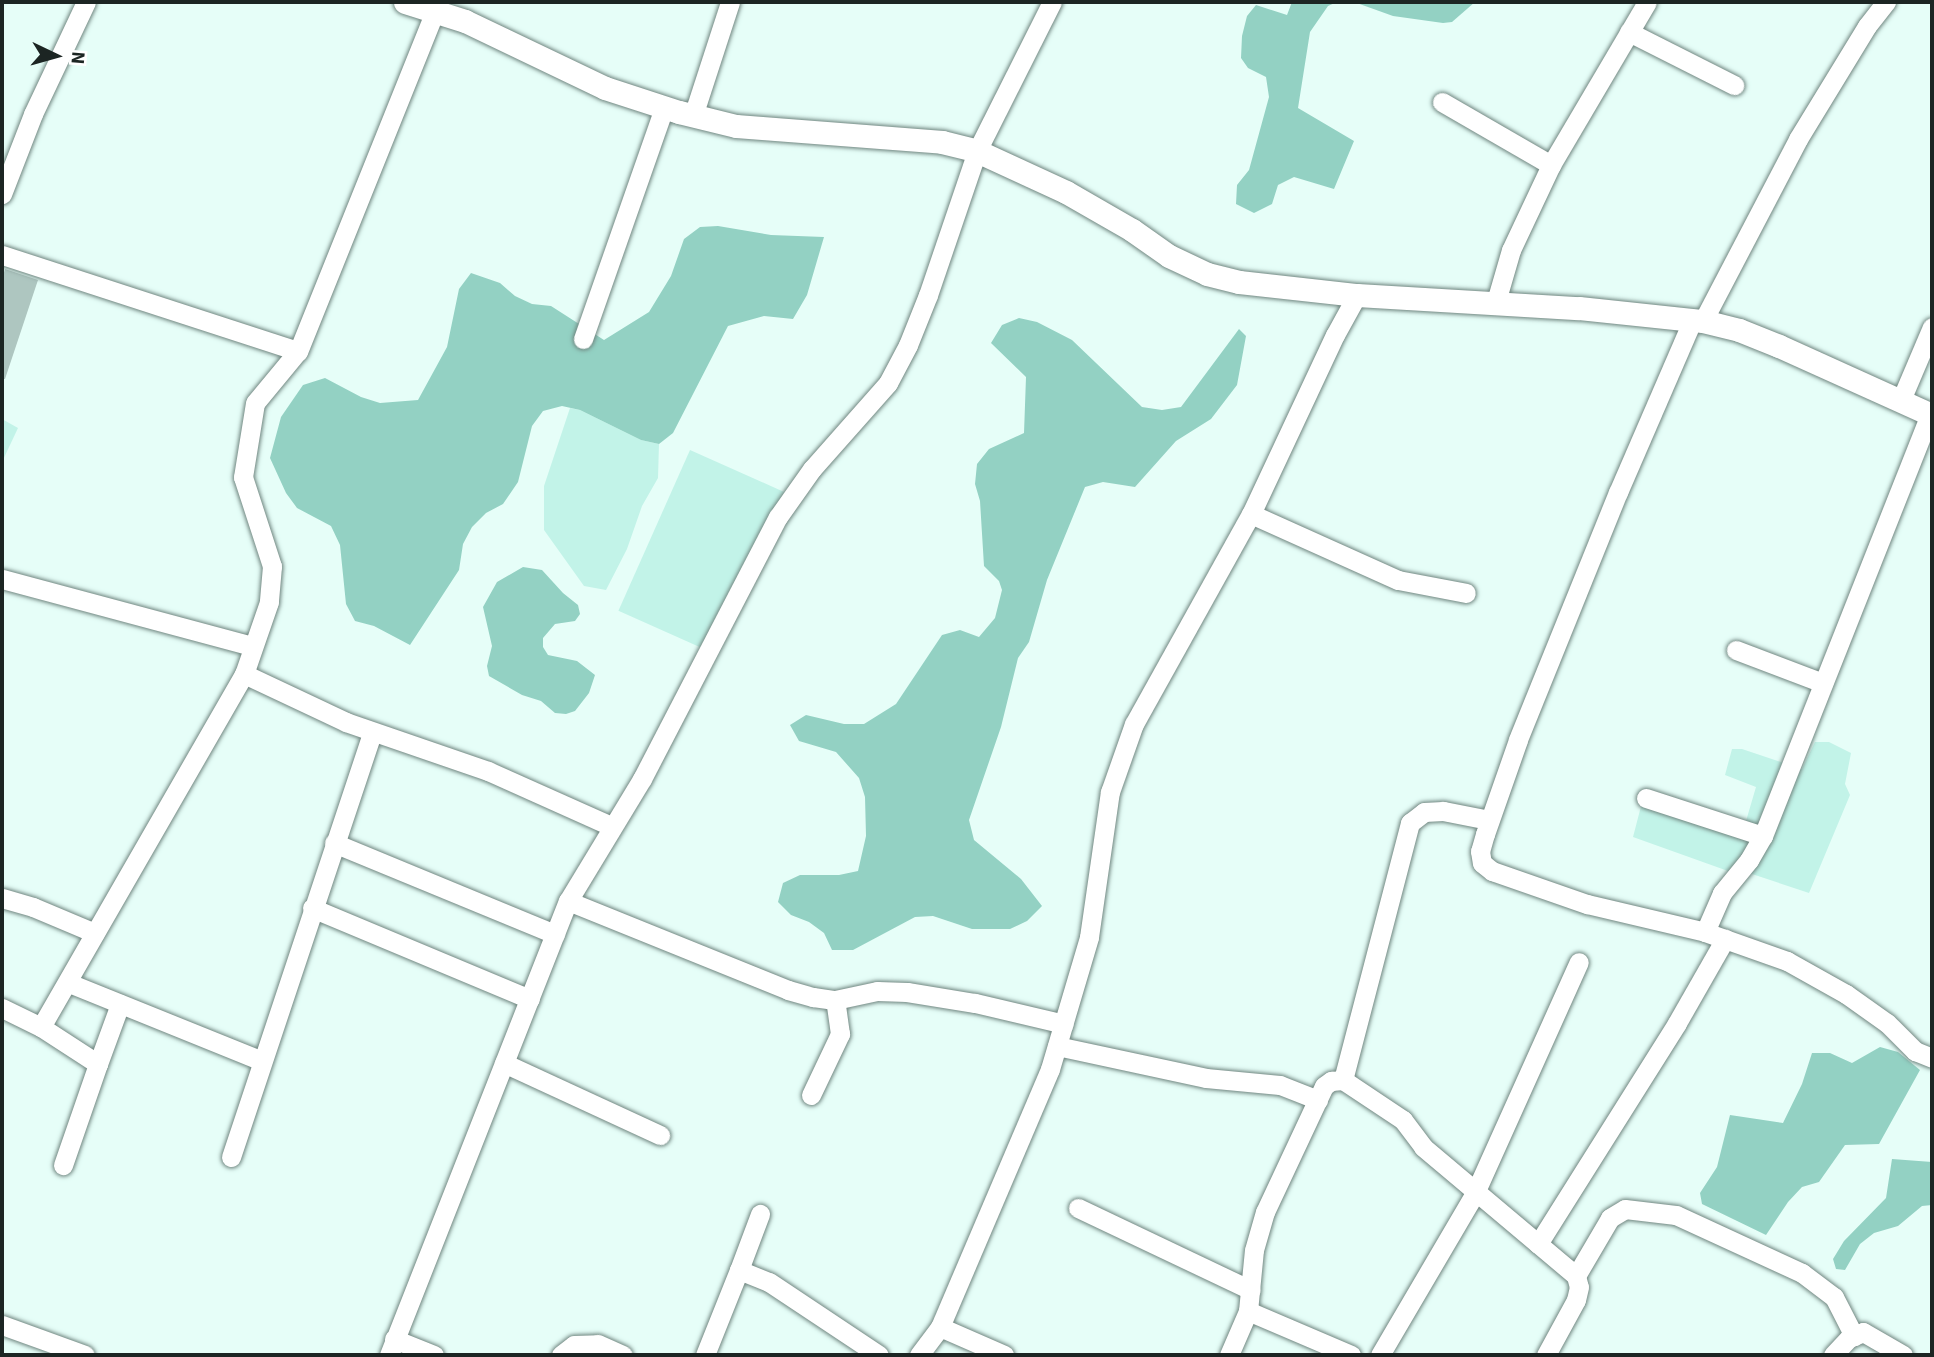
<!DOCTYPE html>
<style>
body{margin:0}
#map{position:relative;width:1934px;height:1357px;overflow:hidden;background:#e6fef8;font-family:"Source Sans 3",sans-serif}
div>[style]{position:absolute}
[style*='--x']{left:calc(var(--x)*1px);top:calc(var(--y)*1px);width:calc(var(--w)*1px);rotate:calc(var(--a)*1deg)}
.green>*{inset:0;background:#c2f3e8;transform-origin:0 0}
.forest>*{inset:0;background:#93d1c3}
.building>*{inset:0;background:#aec6c0}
.roads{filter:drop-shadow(0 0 2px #708680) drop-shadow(0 0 2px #708680)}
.minor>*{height:19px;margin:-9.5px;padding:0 9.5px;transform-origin:9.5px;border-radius:9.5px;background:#fff}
.tertiary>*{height:23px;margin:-11.5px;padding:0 11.5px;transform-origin:11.5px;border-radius:11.5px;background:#fff}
span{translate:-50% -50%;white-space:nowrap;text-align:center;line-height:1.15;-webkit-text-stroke:7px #fff;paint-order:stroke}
.frame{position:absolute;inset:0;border:4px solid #1c2523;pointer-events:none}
.north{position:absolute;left:21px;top:21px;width:70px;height:70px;-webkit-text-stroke:5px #fff;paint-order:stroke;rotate:95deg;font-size:19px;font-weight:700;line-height:28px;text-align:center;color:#1c2523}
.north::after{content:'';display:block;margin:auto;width:24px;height:32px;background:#1c2523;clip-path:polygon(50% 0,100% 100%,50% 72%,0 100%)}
</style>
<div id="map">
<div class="green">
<i style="clip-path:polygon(570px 408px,580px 410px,641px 440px,659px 444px,658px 478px,642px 506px,627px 549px,606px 590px,584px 586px,544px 530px,544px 486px)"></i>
<i style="clip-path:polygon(2px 419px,18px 428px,2px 462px)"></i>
<i style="left:690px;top:450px;width:103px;height:176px;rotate:24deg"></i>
<i style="clip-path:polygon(1815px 742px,1829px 742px,1851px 753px,1845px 784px,1850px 795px,1809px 893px,1752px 874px,1728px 871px,1633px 837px,1645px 791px,1746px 821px,1756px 787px,1725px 775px,1732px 749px,1742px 749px,1802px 769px)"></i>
</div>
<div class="forest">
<i style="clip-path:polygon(1292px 2px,1337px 2px,1328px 6px,1310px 32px,1298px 108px,1354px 141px,1334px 189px,1294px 177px,1278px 185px,1272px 204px,1254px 213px,1236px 204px,1237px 185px,1249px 170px,1269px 97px,1266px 77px,1248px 68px,1241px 58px,1242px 36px,1247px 16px,1256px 5px,1287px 15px)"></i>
<i style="clip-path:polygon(1354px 2px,1475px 2px,1452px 22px,1443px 23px,1393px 16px)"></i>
<i style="clip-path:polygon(718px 226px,771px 235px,824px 237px,807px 295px,793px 319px,764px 316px,728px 326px,673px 433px,659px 444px,641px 440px,580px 410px,562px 406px,543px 411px,532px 426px,518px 482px,503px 504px,486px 513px,472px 527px,463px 544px,459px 570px,410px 645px,374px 626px,355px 621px,346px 604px,340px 545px,331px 526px,297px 508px,286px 493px,270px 458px,281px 417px,303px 385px,325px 378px,361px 397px,380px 403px,418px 400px,447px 347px,459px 289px,471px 273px,500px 283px,515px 296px,532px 304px,551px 306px,604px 340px,649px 312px,671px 276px,684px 239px,700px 227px)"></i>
<i style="clip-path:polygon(1019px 318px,1037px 322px,1072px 340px,1142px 407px,1162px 410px,1181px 407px,1239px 329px,1246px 336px,1237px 385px,1211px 419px,1176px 441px,1135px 487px,1103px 482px,1085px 487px,1047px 580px,1029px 642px,1018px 658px,1001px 727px,969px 820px,974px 840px,1021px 879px,1042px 906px,1027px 921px,1010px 929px,972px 929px,933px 916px,915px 917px,853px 950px,832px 950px,824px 933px,809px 922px,791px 915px,778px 902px,783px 883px,800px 875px,839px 875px,858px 871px,866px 836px,865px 797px,859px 778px,836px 752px,799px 741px,790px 725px,806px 715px,844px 724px,864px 724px,896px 704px,942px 635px,960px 630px,979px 637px,995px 618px,1002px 590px,999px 581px,984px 566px,980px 501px,975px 484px,977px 464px,989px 449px,1024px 433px,1026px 377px,991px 343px,1002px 325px)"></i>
<i style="clip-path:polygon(523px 567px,542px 570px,563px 593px,578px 605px,580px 614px,575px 621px,555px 624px,543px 638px,543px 647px,548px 655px,577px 661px,595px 675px,589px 693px,575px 711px,566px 714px,555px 713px,541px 701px,522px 695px,489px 676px,487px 666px,492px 646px,483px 607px,497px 582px)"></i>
<i style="clip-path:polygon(1880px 1047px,1898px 1052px,1920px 1070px,1879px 1144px,1845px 1145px,1819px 1182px,1802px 1187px,1788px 1202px,1766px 1235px,1702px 1204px,1700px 1193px,1717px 1167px,1730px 1115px,1783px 1123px,1802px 1084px,1812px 1053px,1830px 1053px,1852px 1063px)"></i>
<i style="clip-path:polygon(1892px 1159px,1932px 1162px,1932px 1205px,1922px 1206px,1898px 1226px,1874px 1233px,1860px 1244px,1845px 1270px,1836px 1269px,1833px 1259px,1844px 1241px,1886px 1198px)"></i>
</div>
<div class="building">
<i style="clip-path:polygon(5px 269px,38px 280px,5px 379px,2px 379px,2px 279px)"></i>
</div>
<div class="roads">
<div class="minor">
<i style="--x:435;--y:11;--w:367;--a:111.9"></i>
<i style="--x:298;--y:351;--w:67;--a:129.6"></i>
<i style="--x:255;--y:403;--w:75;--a:99.2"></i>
<i style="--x:243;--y:477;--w:94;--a:72"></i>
<i style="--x:272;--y:566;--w:36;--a:95"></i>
<i style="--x:269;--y:602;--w:76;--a:109.1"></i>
<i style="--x:244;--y:674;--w:113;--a:25.2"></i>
<i style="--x:346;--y:722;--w:150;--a:19"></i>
<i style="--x:488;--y:771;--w:135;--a:24.1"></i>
<i style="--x:1629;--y:32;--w:118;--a:26.8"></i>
<i style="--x:1442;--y:102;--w:126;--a:30"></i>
<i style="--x:693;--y:116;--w:120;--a:-72"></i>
<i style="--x:2;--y:194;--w:86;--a:-68.8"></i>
<i style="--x:33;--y:114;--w:124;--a:-64.7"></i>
<i style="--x:2;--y:255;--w:311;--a:18"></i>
<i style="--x:1495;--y:305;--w:57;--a:-73.8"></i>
<i style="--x:1511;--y:250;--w:94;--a:-64.8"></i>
<i style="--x:1551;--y:165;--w:189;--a:-59.5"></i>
<i style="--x:1693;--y:319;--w:189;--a:113.4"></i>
<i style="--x:1618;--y:492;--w:267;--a:112"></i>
<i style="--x:1518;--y:740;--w:100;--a:109.3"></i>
<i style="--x:1485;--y:834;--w:18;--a:106"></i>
<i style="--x:1480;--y:851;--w:12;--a:81"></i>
<i style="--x:1482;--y:863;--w:13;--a:39"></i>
<i style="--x:1492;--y:871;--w:101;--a:19.2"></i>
<i style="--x:1587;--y:904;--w:121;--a:13.3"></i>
<i style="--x:1705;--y:932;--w:87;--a:19.5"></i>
<i style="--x:1787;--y:961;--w:68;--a:29.2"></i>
<i style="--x:1846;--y:994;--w:50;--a:35.3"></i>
<i style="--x:1887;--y:1023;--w:40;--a:45"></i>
<i style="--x:1915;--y:1051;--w:18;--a:22"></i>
<i style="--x:1703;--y:321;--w:205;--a:-62.4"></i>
<i style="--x:1798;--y:139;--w:132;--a:-58.6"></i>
<i style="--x:1867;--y:26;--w:31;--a:-52"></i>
<i style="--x:583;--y:339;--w:245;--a:-70.7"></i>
<i style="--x:1901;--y:400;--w:79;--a:-67"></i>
<i style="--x:1251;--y:514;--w:161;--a:24.2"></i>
<i style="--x:1398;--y:580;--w:69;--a:10.8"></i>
<i style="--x:2;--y:579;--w:259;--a:15"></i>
<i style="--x:1736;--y:650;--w:93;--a:20.8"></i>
<i style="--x:1646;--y:798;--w:123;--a:18"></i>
<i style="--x:334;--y:843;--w:239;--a:22.4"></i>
<i style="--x:2;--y:898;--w:32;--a:16"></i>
<i style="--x:33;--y:907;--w:67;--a:22.8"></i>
<i style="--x:568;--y:901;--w:237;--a:22"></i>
<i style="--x:788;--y:990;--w:26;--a:16"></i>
<i style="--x:813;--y:997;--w:22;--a:8"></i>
<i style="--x:835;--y:1000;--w:43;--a:-12.1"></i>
<i style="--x:877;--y:991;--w:30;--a:2"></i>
<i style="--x:907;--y:992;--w:69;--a:9.2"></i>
<i style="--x:975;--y:1003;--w:91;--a:13.3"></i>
<i style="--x:312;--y:908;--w:236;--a:22.7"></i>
<i style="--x:1705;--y:932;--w:43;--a:-66.4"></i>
<i style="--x:1722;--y:893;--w:43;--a:-50.7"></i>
<i style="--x:1749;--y:860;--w:28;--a:-60"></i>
<i style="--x:1763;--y:836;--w:454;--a:-68.4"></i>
<i style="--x:69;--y:983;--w:206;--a:22"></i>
<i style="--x:2;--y:1008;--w:43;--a:26"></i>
<i style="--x:41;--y:1027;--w:68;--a:33"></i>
<i style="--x:98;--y:1064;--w:107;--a:109.1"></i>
<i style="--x:41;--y:1027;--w:407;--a:-60.1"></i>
<i style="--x:1057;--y:1046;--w:152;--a:12.1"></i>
<i style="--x:1206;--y:1078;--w:74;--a:5.4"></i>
<i style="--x:1280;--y:1085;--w:41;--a:21.5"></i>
<i style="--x:504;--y:1063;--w:172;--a:24.8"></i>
<i style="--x:98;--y:1064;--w:64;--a:-69.9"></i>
<i style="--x:1343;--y:1080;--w:266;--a:-75.4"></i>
<i style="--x:1410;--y:823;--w:18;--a:-38"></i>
<i style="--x:1424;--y:812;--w:19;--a:-3"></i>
<i style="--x:1443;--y:811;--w:47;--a:11.1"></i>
<i style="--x:811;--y:1095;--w:68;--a:-64.6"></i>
<i style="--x:840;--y:1034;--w:34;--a:-98"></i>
<i style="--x:231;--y:1157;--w:448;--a:-71.6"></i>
<i style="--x:1078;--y:1208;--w:191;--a:25.4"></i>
<i style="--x:1538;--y:1244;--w:261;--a:-57.8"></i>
<i style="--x:1677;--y:1023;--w:97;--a:-60.3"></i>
<i style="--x:739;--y:1270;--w:60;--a:-69.4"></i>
<i style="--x:1576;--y:1276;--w:67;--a:-59.6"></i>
<i style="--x:1610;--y:1218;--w:17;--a:-31"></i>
<i style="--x:1625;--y:1209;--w:51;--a:6.7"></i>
<i style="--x:1676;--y:1215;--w:139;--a:24.7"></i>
<i style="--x:1802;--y:1273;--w:40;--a:37"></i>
<i style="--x:1834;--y:1297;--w:44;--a:62.9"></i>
<i style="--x:1248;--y:1311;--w:112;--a:23.1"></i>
<i style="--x:2;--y:1325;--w:88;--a:19.9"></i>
<i style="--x:940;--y:1327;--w:70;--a:23.6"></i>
<i style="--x:394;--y:1339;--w:43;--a:21.8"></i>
<i style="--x:389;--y:1355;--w:488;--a:-68.5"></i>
<i style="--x:568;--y:901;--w:143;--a:-58.8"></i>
<i style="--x:642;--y:779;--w:295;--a:-62.6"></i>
<i style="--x:778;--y:517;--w:59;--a:-54.7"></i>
<i style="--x:812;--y:469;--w:115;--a:-48.5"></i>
<i style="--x:888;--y:383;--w:43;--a:-62.2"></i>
<i style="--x:908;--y:345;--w:54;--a:-68.2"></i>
<i style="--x:928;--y:295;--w:152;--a:-71.2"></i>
<i style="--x:977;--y:151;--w:167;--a:-63.3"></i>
<i style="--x:561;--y:1355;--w:16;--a:-38"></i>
<i style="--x:574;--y:1345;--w:24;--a:-2"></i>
<i style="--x:598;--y:1344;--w:27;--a:24"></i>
<i style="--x:705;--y:1355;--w:92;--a:-68.2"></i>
<i style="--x:739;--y:1270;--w:32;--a:22"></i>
<i style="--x:769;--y:1282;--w:132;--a:33.6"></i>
<i style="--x:919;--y:1355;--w:35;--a:-53"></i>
<i style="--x:940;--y:1327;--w:280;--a:-66.9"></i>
<i style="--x:1050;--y:1069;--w:138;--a:-73.5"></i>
<i style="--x:1089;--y:937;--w:147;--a:-81.8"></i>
<i style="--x:1110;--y:792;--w:72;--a:-70.6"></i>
<i style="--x:1134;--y:724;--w:240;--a:-60.9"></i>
<i style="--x:1251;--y:514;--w:198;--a:-64.9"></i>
<i style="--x:1335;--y:335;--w:46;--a:-61.2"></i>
<i style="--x:1229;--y:1355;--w:48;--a:-66.6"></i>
<i style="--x:1248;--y:1311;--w:61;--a:-84.4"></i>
<i style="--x:1254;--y:1250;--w:40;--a:-74"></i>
<i style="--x:1265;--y:1212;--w:139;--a:-64.9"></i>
<i style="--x:1324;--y:1086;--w:9;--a:-36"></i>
<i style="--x:1331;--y:1081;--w:12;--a:-5"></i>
<i style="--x:1343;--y:1080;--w:72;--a:33.7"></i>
<i style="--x:1403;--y:1120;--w:34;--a:53"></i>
<i style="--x:1423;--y:1147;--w:200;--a:40.1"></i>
<i style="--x:1576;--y:1276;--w:11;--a:75"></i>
<i style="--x:1579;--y:1287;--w:13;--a:103"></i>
<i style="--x:1576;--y:1300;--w:63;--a:118.6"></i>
<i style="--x:1380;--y:1355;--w:188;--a:-59.6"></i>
<i style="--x:1475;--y:1193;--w:253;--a:-65.8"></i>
<i style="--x:1833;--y:1355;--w:23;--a:-47"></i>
<i style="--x:1849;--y:1338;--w:15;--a:-23"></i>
<i style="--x:1863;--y:1332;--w:46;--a:29.9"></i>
</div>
<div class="tertiary">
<i style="--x:405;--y:2;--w:63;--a:17.6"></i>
<i style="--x:465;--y:21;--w:155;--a:25.6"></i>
<i style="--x:605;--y:88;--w:78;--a:18"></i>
<i style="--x:679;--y:112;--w:59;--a:13.8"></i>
<i style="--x:736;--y:126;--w:207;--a:4.4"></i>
<i style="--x:942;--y:142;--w:36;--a:14"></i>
<i style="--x:977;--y:151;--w:98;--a:24.7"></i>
<i style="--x:1066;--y:192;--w:76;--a:29.9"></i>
<i style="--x:1132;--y:230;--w:45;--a:35.1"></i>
<i style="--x:1169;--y:256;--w:42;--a:25.3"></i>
<i style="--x:1207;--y:274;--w:33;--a:14"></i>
<i style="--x:1239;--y:282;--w:119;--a:6.3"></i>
<i style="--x:1357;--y:295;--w:222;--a:3.4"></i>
<i style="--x:1579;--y:308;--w:125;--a:6"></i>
<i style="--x:1703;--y:321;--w:37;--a:14"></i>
<i style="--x:1739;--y:330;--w:43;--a:21.8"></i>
<i style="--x:1779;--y:346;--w:168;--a:24.3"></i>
</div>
</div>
<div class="frame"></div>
<div class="north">N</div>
</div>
